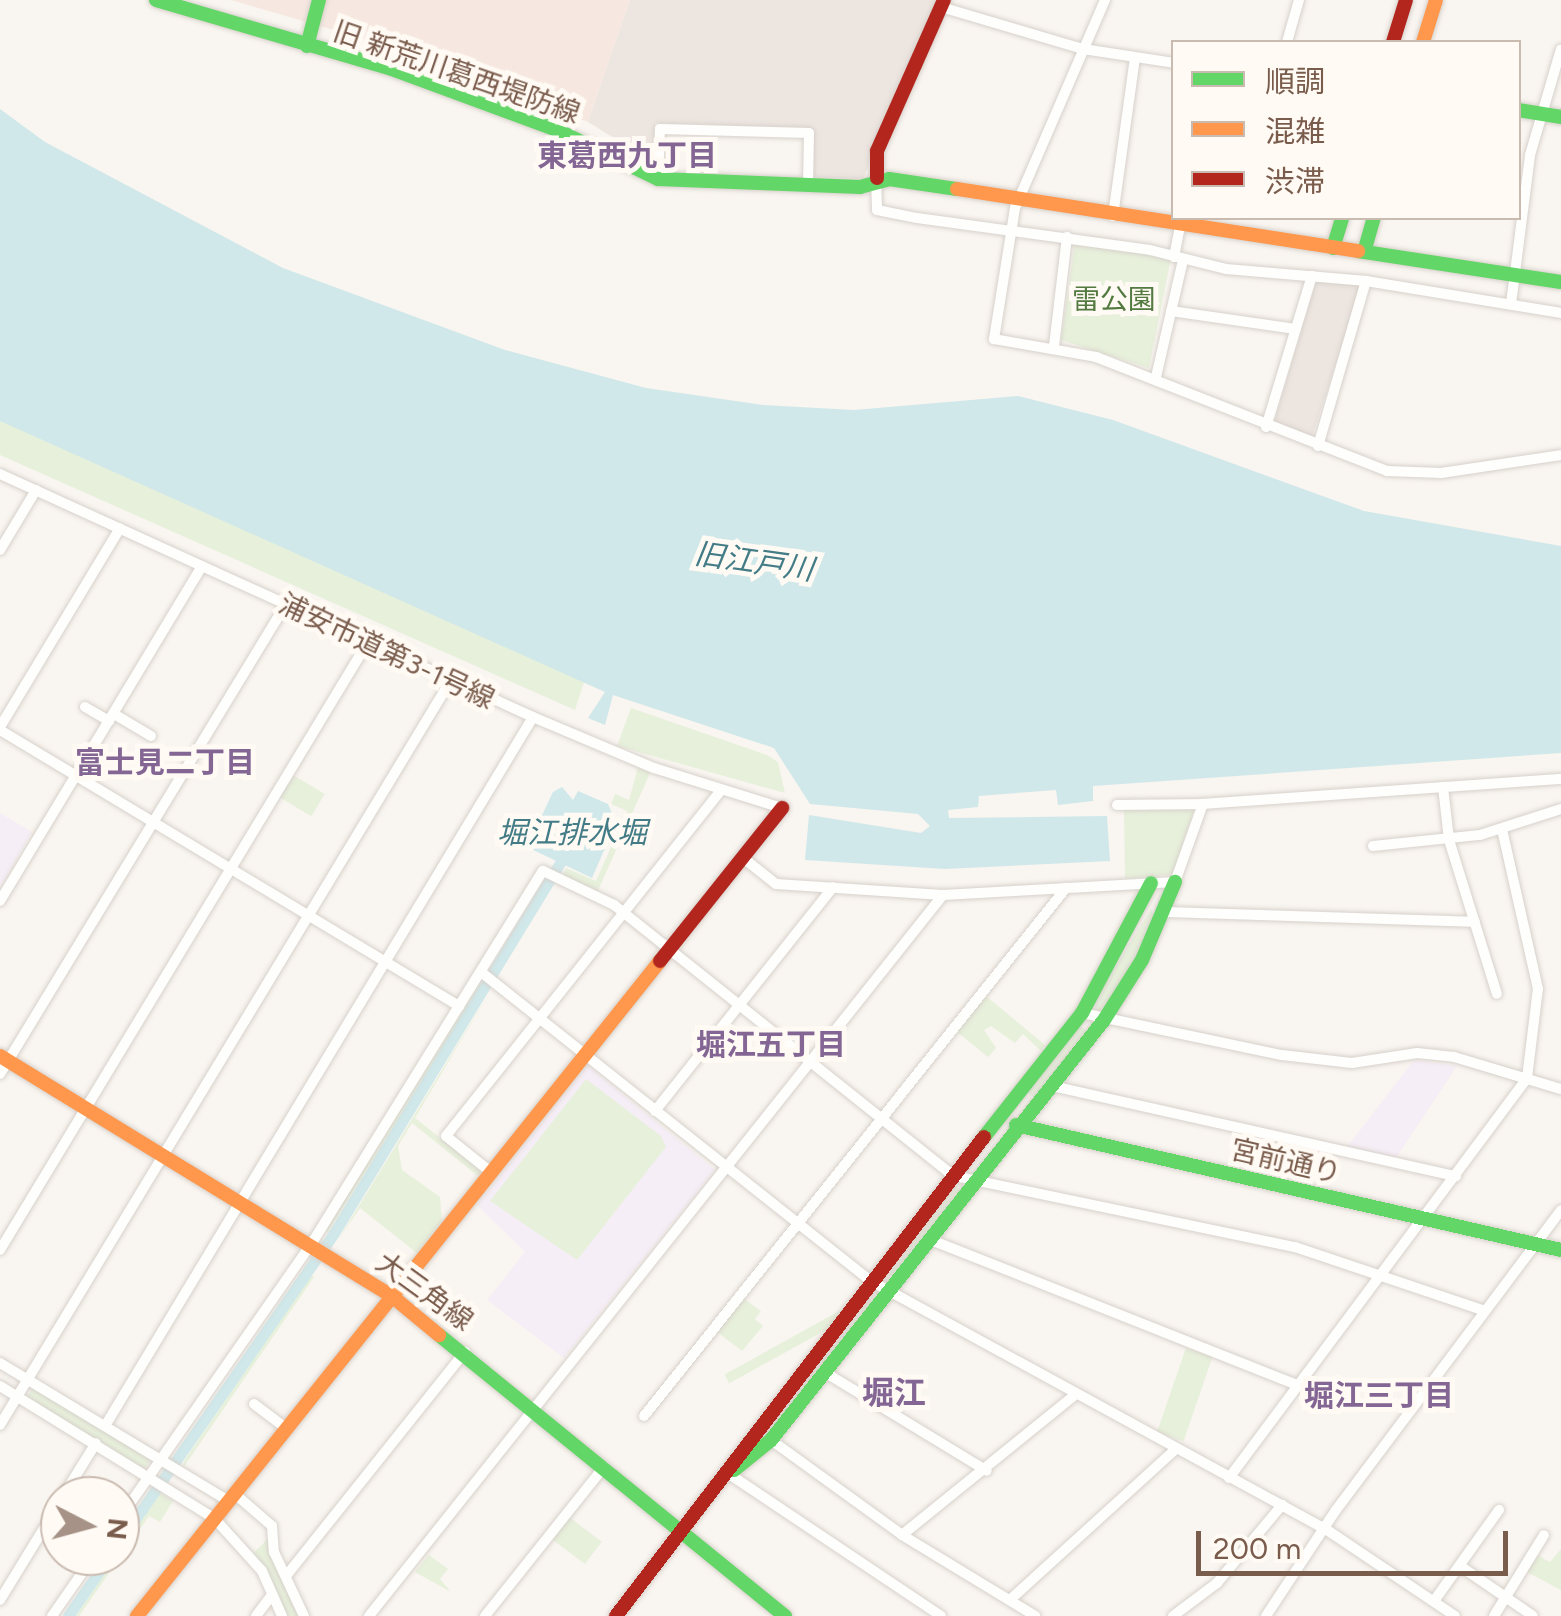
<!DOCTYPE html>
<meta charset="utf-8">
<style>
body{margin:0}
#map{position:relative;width:1561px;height:1616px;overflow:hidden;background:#f9f5f0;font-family:Figtree,"Noto Sans JP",sans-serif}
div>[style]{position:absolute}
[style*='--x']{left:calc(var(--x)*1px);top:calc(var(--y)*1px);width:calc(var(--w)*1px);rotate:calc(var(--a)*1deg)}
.commercial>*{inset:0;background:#f6e8e1}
.industrial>*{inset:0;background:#ede5e0}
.education>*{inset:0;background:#f6eef6}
.green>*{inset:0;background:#e7f0db;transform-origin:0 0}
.water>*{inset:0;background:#d0e8ea}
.canal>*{height:11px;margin:-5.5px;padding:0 5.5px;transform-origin:5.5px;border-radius:5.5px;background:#d0e8ea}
.roads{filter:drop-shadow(0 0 2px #d7d1cb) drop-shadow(0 0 2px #d7d1cb)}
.street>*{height:10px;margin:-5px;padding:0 5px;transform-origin:5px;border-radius:5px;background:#fefefd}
.fast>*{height:14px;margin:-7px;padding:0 7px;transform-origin:7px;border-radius:7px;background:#63d668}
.slow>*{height:14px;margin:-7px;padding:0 7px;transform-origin:7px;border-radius:7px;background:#ff974d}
.jam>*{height:14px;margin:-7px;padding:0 7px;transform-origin:7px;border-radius:7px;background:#b3261e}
span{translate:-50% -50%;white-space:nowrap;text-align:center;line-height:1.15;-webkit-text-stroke:10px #fffaf3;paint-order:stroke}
.street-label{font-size:28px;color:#7a5c4d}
.park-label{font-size:28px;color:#537a41}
.neighbourhood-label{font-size:30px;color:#846695;font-weight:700}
.water-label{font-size:30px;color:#437c86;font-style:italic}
.quarter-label{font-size:32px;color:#846695;font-weight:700}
.legend{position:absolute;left:1171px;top:40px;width:350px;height:180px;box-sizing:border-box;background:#fffaf3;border:2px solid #cabbb1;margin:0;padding:12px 18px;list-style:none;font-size:30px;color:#7a5c4d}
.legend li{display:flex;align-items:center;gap:20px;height:50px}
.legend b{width:50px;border:2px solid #cabbb1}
.north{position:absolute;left:40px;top:1476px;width:100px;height:100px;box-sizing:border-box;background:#fffaf3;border:2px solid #cabbb1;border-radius:50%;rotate:96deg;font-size:28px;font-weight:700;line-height:40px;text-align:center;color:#7a5c4d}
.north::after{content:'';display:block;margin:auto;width:35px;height:45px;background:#a69286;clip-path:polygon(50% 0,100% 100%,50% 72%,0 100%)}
.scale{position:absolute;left:1196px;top:1531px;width:312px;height:45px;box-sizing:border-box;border:5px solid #7a5c4d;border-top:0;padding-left:12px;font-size:30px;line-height:35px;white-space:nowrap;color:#7a5c4d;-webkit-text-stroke:8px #fffaf3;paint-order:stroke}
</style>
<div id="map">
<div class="commercial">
<i style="clip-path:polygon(231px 0,630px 0,588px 122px,358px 37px)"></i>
</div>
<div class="industrial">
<i style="clip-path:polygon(630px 0,937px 0,863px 179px,811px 177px,812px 128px,655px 123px,653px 162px,588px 122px)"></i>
<i style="clip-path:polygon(1322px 281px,1357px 283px,1360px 289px,1311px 440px,1274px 423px,1315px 284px)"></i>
</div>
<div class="education">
<i style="clip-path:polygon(0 813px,32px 832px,0 887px)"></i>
<i style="clip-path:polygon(1414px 1060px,1457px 1066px,1396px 1158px,1347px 1147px)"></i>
<i style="clip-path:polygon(587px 1065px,715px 1170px,564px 1358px,487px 1300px,525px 1252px,477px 1205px)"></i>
</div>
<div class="green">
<i style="clip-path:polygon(1075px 242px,1171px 258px,1149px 368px,1061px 340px)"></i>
<i style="clip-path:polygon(0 412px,584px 682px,575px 710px,0 455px)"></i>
<i style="clip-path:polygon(631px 708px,767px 755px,778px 762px,785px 793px,617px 746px)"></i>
<i style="clip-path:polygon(638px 767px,650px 773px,597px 893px,562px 877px,566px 868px,596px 881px,627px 811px,611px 804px,615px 794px,629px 800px)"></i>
<i style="left:293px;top:775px;width:37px;height:26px;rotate:31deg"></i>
<i style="clip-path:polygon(1194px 809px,1173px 874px,1125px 879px,1124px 809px)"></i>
<i style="clip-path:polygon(1151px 909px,1155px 918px,1108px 1008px,1099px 1013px,1093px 1003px)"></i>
<i style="clip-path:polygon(479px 983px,482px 983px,327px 1234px,327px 1228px)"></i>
<i style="clip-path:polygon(491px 990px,415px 1118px,482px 1171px,478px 1176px,412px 1123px,398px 1146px,402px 1170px,440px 1197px,442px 1222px,417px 1253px,360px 1208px,338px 1240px)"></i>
<i style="clip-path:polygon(986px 996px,1045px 1045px,1041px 1051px,1023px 1034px,1015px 1043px,991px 1026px,984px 1030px,996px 1048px,988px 1057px,957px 1032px)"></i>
<i style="left:1079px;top:1025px;width:11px;height:85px;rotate:38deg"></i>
<i style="clip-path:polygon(586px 1079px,661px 1136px,666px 1147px,577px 1260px,490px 1201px)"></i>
<i style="clip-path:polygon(954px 1185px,962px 1192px,896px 1275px,889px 1275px)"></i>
<i style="clip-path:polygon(311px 1275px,314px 1277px,183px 1468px,184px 1461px)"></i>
<i style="left:868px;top:1295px;width:10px;height:164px;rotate:61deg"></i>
<i style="clip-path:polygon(743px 1298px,761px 1311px,755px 1319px,763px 1326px,742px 1351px,716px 1331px)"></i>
<i style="left:1186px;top:1348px;width:28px;height:89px;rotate:19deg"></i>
<i style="clip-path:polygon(33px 1387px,150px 1459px,145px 1469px,26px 1399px)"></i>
<i style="clip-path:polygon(160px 1493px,173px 1501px,160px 1522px,149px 1516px,79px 1616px,76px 1616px)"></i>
<i style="left:569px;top:1517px;width:41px;height:28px;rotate:37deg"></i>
<i style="clip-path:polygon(268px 1539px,300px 1616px,287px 1616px,251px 1555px)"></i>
<i style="clip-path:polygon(1561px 1549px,1561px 1590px,1527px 1572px,1537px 1555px,1550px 1562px)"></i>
<i style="clip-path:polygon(429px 1555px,448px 1569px,440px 1579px,451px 1592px,415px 1572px)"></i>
</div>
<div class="water">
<i style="clip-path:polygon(0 109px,45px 142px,283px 268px,505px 350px,646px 388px,763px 405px,854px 410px,1018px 396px,1113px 420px,1364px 511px,1561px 546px,1561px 753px,1093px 786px,1093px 801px,1058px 805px,1056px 790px,979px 796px,978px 807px,948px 810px,949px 818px,1107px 816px,1110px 861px,945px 869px,805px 860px,809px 815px,921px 833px,930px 826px,918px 814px,810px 804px,774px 748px,613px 695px,605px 725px,588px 718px,605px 692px,0 421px)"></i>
<i style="clip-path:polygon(562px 787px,573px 800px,578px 791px,608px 804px,616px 823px,592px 878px,527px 847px,553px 792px)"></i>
</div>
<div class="canal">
<i style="--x:120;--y:1541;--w:375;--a:-55.2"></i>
<i style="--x:334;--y:1233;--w:434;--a:-58.6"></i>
<i style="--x:68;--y:1616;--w:73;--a:-55"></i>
</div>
<div class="roads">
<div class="street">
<i style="--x:1105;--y:0;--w:227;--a:113.4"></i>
<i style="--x:1015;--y:208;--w:133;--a:99.1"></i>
<i style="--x:994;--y:339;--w:104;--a:10"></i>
<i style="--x:1096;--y:357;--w:313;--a:21.4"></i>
<i style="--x:1387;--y:471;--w:54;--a:2.1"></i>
<i style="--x:1441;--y:473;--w:121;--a:-8.5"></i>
<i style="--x:941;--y:7;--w:148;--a:16.5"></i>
<i style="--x:1083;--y:49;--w:92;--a:8.7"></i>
<i style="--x:1287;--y:42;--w:44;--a:-74.1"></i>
<i style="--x:658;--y:179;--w:50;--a:-87.7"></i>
<i style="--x:660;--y:129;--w:149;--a:1.5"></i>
<i style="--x:809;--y:133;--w:53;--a:91.1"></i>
<i style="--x:876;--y:179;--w:31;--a:88"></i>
<i style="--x:877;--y:210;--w:41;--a:11.3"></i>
<i style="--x:917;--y:218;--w:235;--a:7.8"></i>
<i style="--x:1150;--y:250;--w:78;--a:14"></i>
<i style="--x:1226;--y:269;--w:141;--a:4.9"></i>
<i style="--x:1366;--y:281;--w:198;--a:9.3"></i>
<i style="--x:1113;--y:216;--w:160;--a:-82.1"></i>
<i style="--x:1174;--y:257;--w:32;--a:-79"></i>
<i style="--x:1511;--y:304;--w:150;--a:-82.7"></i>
<i style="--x:1530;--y:155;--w:110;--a:-73.7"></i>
<i style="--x:1171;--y:311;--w:126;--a:8.2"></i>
<i style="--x:1054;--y:346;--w:110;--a:-83.2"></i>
<i style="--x:1156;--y:377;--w:120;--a:-77"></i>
<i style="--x:1266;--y:427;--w:158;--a:-73.1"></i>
<i style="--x:1318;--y:446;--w:172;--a:-73.8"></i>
<i style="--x:0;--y:474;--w:586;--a:24.51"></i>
<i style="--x:533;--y:717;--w:131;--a:22.9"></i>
<i style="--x:654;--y:768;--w:134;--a:17.4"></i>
<i style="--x:0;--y:550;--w:70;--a:-59"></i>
<i style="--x:85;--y:707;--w:28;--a:30"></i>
<i style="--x:114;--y:714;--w:43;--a:30.7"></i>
<i style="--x:0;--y:727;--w:232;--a:-58.9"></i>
<i style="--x:0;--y:730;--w:536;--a:31.02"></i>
<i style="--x:1443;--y:787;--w:53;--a:83.5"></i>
<i style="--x:1449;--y:840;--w:161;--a:72.7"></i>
<i style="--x:1117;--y:805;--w:86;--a:-0.7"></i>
<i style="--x:1373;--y:846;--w:108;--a:-5.9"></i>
<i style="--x:1480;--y:835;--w:85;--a:-17.8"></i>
<i style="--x:742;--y:857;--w:43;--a:38.5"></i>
<i style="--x:776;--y:884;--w:167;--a:3.8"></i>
<i style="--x:943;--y:895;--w:232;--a:-3.2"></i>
<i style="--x:1175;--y:882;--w:83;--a:-70.3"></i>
<i style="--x:1203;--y:804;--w:359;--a:-4"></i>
<i style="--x:0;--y:901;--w:391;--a:-58.9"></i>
<i style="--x:1163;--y:912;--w:312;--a:1.8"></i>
<i style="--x:481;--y:972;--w:498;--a:38.4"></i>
<i style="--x:871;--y:1281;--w:520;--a:28.64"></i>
<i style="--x:1327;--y:1530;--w:154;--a:33.9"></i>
<i style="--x:1082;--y:1013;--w:204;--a:11.9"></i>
<i style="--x:1282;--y:1055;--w:70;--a:6.5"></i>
<i style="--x:1352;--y:1063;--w:66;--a:-8.7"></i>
<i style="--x:1417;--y:1053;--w:37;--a:6"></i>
<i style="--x:1454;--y:1057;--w:112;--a:16.7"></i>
<i style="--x:0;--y:1074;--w:550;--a:-58.68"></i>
<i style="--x:1052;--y:1086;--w:414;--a:12.6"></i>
<i style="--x:655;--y:1111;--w:286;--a:-51.5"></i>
<i style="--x:492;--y:1173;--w:59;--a:-141.2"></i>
<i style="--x:446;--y:1136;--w:441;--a:-51.5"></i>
<i style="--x:931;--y:1240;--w:395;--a:21.6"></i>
<i style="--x:0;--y:1250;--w:711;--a:-58.82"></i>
<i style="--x:0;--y:1363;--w:267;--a:31.1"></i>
<i style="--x:826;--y:1373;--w:188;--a:31.3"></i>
<i style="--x:0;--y:1386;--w:253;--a:31.7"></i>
<i style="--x:215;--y:1519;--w:70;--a:47.9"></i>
<i style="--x:262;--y:1571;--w:49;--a:66"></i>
<i style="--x:254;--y:1404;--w:41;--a:37.1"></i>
<i style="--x:644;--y:1416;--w:676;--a:-51.37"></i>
<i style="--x:0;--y:1425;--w:871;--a:-58.81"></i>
<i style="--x:105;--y:1426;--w:828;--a:-58.88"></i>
<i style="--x:771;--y:1440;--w:162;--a:35.9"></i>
<i style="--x:902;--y:1535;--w:156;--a:31.3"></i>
<i style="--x:729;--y:1474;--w:255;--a:33.8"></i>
<i style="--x:1229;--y:1478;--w:499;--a:-53.3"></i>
<i style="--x:1527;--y:1078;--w:90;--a:-83"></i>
<i style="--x:1538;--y:989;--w:164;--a:-102.7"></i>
<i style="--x:235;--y:1494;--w:49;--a:40.9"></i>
<i style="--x:272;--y:1526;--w:26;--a:86"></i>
<i style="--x:274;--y:1552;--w:71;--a:64.9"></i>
<i style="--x:63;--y:1496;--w:62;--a:-58.1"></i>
<i style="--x:120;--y:1518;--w:335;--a:-55.1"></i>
<i style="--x:312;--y:1243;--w:438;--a:-58.2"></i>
<i style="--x:543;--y:871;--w:79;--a:25.6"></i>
<i style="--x:614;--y:905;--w:435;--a:38.6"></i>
<i style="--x:954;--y:1176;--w:348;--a:11.8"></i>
<i style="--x:1295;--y:1247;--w:200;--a:18.6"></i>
<i style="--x:902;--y:1535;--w:223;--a:-39"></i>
<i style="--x:1460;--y:1566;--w:88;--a:34.4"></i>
<i style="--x:286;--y:1576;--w:287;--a:-51.4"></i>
<i style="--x:1012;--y:1598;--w:222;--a:-42.3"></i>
<i style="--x:0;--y:1600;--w:115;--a:-58.5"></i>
<i style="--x:1434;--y:1601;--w:112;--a:-54.5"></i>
<i style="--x:52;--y:1616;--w:73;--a:-55"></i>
<i style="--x:256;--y:1616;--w:26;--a:-53"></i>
<i style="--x:369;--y:1616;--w:922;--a:-51.48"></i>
<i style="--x:485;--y:1616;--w:191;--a:-51.4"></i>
<i style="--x:1173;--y:1616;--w:55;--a:-36.9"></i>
<i style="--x:1217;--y:1583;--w:102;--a:-50.2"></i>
<i style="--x:1266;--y:1616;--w:127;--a:-56.6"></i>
<i style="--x:1336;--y:1510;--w:375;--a:-53.1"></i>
<i style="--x:1494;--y:1616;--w:95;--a:-58.3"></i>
</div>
<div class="fast">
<i style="--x:156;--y:0;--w:246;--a:16.3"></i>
<i style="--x:392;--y:69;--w:176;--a:20.3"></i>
<i style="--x:557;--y:130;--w:112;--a:25.9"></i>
<i style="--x:658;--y:179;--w:202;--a:2.3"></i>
<i style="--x:860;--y:187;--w:30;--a:-15"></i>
<i style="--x:889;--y:179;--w:69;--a:8.4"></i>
<i style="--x:307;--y:46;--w:48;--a:-75.4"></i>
<i style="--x:1518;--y:110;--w:44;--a:9.2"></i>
<i style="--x:1333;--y:248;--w:31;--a:-73"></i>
<i style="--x:1358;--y:251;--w:205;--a:8.7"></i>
<i style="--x:1364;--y:252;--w:35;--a:-74"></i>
<i style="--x:1016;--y:1125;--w:559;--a:12.92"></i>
<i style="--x:984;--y:1137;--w:158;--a:-51.7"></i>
<i style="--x:1082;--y:1013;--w:147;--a:-62"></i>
<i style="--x:439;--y:1335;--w:446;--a:39.1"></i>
<i style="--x:734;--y:1470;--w:48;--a:-39"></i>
<i style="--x:771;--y:1440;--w:536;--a:-51.59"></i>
<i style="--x:1104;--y:1020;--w:71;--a:-57.7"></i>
<i style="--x:1142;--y:960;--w:85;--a:-67.1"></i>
</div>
<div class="slow">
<i style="--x:1423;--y:42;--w:44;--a:-72.8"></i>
<i style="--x:957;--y:189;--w:406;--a:8.8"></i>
<i style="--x:0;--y:1056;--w:461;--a:31.5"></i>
<i style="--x:393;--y:1297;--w:60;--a:39.6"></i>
<i style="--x:137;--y:1616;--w:838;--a:-51.39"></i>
</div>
<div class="jam">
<i style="--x:1393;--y:42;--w:44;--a:-72.8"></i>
<i style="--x:877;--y:178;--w:27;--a:-90"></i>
<i style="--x:877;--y:151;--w:165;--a:-66.1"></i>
<i style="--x:660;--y:961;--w:196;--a:-51.4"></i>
<i style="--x:616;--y:1616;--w:604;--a:-52.47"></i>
</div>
</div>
<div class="street-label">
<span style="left:457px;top:72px;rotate:19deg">旧 新荒川葛西堤防線</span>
<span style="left:387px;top:651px;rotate:25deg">浦安市道第3-1号線</span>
<span style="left:1286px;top:1161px;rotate:13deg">宮前通り</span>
<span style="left:425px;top:1291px;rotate:36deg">大三角線</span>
</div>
<div class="park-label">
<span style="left:1114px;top:299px">雷公園</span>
</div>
<div class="neighbourhood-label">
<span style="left:627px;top:156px">東葛西九丁目</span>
<span style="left:165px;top:763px">富士見二丁目</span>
<span style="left:771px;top:1045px">堀江五丁目</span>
<span style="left:1379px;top:1396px">堀江三丁目</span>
</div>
<div class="water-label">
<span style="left:754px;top:562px;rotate:8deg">旧江戸川</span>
<span style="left:572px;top:833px">堀江排水堀</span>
</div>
<div class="quarter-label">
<span style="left:894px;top:1393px">堀江</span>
</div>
<ul class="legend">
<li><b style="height:12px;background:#63d668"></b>順調</li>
<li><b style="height:12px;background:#ff974d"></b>混雑</li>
<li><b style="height:12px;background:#b3261e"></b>渋滞</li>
</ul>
<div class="north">N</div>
<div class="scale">200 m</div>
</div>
